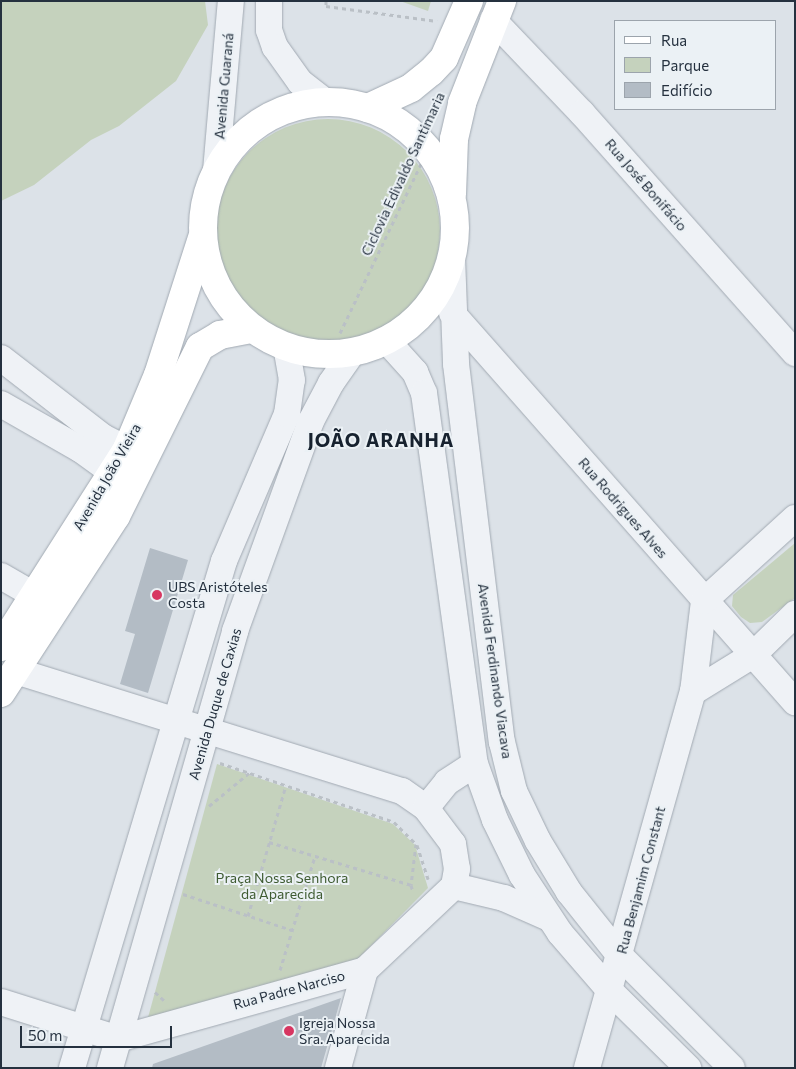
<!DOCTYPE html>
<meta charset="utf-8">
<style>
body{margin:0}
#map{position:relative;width:796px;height:1069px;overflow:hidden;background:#dce2e8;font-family:Commissioner,sans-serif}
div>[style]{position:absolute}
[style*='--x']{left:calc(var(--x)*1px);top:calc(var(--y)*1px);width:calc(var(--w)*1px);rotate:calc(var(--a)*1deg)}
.green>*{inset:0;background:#c5d2bd}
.round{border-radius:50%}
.building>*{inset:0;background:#b3bcc5}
.path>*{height:3px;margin-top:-1.5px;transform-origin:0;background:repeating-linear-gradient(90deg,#bac0c6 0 4px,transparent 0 8px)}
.roads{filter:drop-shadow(0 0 1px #a1a9b2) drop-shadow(0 0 1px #a1a9b2)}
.minor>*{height:26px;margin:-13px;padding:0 13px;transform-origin:13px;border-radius:13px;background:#eff2f6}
.major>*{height:28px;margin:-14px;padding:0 14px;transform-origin:14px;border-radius:14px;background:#fff}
.major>.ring{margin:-14px;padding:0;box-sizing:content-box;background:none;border:28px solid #fff;border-radius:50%}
.dots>*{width:14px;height:14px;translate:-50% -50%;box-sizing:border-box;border:2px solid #ebf1f5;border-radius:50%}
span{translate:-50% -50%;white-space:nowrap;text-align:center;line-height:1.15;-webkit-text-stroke:4px #ebf1f5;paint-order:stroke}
.street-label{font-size:14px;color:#25313f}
.poi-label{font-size:14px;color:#25313f}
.left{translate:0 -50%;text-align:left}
.park-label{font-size:14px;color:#3e5b31}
.district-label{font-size:19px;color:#17222f;font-weight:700;letter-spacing:1px}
.frame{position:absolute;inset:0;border:2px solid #25313f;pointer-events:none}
.legend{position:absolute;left:614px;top:20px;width:162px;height:90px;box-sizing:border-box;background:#ebf1f5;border:1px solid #9ca4ac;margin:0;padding:6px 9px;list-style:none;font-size:15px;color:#25313f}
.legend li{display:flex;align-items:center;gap:10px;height:25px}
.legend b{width:25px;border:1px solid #9ca4ac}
.scale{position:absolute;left:20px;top:1026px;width:152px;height:22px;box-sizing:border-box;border:2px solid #25313f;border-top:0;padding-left:6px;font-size:15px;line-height:18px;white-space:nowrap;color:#25313f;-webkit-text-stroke:4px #ebf1f5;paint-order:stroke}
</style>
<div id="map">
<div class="green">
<i style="clip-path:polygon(1px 1px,205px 1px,208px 25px,176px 81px,119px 126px,91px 140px,34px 185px,1px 201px)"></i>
<i style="clip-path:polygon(400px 1px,431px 1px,428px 11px)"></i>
<i class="round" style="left:216px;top:119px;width:224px;height:224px"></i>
<i style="clip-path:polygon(795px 543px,795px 598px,762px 622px,750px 623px,741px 617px,732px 606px,733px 595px)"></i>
<i style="clip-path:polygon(217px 764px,393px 824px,415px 845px,428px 888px,355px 962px,146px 1025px)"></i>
</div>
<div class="building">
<i style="clip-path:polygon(150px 548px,188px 560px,148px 693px,120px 684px,135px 634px,125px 631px)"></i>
<i style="clip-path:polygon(341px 998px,321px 1068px,152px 1068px,153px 1064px)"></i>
</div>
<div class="path">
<i style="--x:326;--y:1;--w:5;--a:90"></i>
<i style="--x:326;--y:6;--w:112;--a:7.7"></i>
<i style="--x:340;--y:333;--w:206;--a:-64.4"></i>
<i style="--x:220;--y:763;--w:184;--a:18.7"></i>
<i style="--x:394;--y:822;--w:31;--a:45"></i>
<i style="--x:416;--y:844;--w:41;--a:97"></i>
<i style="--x:209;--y:806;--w:52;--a:-39.5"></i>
<i style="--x:269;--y:842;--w:148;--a:16.8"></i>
<i style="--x:411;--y:885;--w:7;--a:74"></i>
<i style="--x:417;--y:845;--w:36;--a:72"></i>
<i style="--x:183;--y:894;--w:115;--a:18.3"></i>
<i style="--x:248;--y:916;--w:136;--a:-73.8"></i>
<i style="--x:280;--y:970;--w:119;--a:-72.9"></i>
<i style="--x:155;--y:992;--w:16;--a:43"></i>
</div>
<div class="roads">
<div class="minor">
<i style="--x:269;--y:1;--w:29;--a:90"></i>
<i style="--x:269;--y:30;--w:18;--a:71"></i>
<i style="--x:275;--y:47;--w:43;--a:54.5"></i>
<i style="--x:300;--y:82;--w:33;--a:38"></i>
<i style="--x:493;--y:20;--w:129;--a:46.3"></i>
<i style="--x:582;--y:113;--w:321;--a:48.4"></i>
<i style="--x:216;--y:171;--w:171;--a:-85"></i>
<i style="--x:452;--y:258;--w:106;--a:87.8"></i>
<i style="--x:456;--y:364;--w:381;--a:83.1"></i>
<i style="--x:502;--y:742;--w:50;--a:76.2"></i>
<i style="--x:514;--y:791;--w:55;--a:64.4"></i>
<i style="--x:538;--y:841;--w:60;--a:58.7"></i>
<i style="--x:569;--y:892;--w:82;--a:51.4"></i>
<i style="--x:620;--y:956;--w:158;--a:45"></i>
<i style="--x:452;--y:313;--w:519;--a:48.6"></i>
<i style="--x:387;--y:341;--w:42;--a:47.9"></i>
<i style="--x:415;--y:372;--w:23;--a:67"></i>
<i style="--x:424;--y:393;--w:374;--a:82.2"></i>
<i style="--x:475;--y:764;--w:59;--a:70.3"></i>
<i style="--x:495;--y:820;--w:61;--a:63.9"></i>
<i style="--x:522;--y:875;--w:69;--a:56.8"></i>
<i style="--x:560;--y:933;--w:77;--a:49.2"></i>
<i style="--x:610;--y:991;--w:110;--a:44.6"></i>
<i style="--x:1;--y:358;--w:129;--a:37.8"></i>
<i style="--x:103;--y:437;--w:27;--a:27"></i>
<i style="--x:1;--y:404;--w:91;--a:29.7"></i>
<i style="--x:80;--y:449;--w:41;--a:36"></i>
<i style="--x:1;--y:576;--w:38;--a:30"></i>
<i style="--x:16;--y:671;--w:404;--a:17.3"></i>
<i style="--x:402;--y:791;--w:29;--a:35"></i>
<i style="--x:426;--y:808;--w:45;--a:53.1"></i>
<i style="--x:453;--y:844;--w:25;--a:81"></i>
<i style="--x:457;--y:869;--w:17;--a:100"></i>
<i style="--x:693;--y:692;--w:70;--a:-31.7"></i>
<i style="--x:753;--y:655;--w:59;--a:-44.3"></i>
<i style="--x:426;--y:808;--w:33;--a:-51"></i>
<i style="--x:447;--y:782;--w:33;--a:-33"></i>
<i style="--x:454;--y:886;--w:51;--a:13.5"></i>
<i style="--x:504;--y:898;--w:49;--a:24"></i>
<i style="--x:1;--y:1002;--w:123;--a:17.5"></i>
<i style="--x:118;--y:1039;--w:256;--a:-15.6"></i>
<i style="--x:365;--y:970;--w:122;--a:-43.3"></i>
<i style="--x:72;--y:1068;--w:529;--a:-73.31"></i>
<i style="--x:224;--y:561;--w:160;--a:-66.8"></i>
<i style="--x:287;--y:414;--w:34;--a:-82"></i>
<i style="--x:292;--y:380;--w:34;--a:-100"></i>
<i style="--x:110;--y:1068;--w:455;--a:-74"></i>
<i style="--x:235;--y:631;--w:223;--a:-70.1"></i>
<i style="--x:311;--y:421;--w:43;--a:-62.2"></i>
<i style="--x:331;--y:383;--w:37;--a:-55"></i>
<i style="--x:338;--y:1068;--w:102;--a:-74.6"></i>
<i style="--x:587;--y:1068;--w:391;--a:-74.3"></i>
<i style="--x:693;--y:692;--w:92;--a:-83.1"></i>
<i style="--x:704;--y:601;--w:123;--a:-42.4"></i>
</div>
<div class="major">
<i class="ring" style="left:203px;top:102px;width:224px;height:224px"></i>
<i style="--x:368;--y:108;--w:47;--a:-24.9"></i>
<i style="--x:411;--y:88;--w:26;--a:-39"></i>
<i style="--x:431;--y:72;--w:19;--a:-47"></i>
<i style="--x:444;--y:58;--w:62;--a:-66.3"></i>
<i style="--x:452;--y:194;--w:55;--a:-87.9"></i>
<i style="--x:454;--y:139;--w:37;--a:-77"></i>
<i style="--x:462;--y:103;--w:110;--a:-68.6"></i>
<i style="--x:1;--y:647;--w:235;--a:-57.5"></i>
<i style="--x:127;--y:449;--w:80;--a:-67.3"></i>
<i style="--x:158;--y:375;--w:144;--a:-72.2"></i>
<i style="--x:1;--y:693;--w:211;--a:-57"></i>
<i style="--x:116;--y:516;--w:189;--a:-63.6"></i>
<i style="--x:200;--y:347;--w:23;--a:-31"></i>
<i style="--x:220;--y:335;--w:33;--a:-11"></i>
</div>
</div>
<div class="dots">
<i style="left:157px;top:595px;background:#d73661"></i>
<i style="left:289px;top:1031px;background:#d73661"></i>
</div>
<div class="street-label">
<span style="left:224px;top:86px;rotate:-85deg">Avenida Guaraná</span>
<span style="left:403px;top:174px;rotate:-65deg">Ciclovia Edivaldo Santimaria</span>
<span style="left:646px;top:185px;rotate:49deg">Rua José Bonifácio</span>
<span style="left:107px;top:477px;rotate:-60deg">Avenida João Vieira</span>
<span style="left:623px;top:508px;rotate:49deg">Rua Rodrigues Alves</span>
<span style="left:495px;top:671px;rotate:82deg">Avenida Ferdinando Viacava</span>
<span style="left:215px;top:704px;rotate:-74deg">Avenida Duque de Caxias</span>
<span style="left:641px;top:880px;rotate:-75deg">Rua Benjamim Constant</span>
<span style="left:289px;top:990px;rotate:-15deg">Rua Padre Narciso</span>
</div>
<div class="poi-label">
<span class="left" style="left:168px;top:595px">UBS Aristóteles<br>Costa</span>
<span class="left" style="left:299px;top:1031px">Igreja Nossa<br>Sra. Aparecida</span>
</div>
<div class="park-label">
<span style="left:282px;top:886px">Praça Nossa Senhora<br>da Aparecida</span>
</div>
<div class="district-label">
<span style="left:381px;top:440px">JOÃO ARANHA</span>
</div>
<div class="frame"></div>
<ul class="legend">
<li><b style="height:6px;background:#fff"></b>Rua</li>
<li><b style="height:14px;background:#c5d2bd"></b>Parque</li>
<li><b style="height:14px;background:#b3bcc5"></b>Edifício</li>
</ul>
<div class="scale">50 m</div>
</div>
